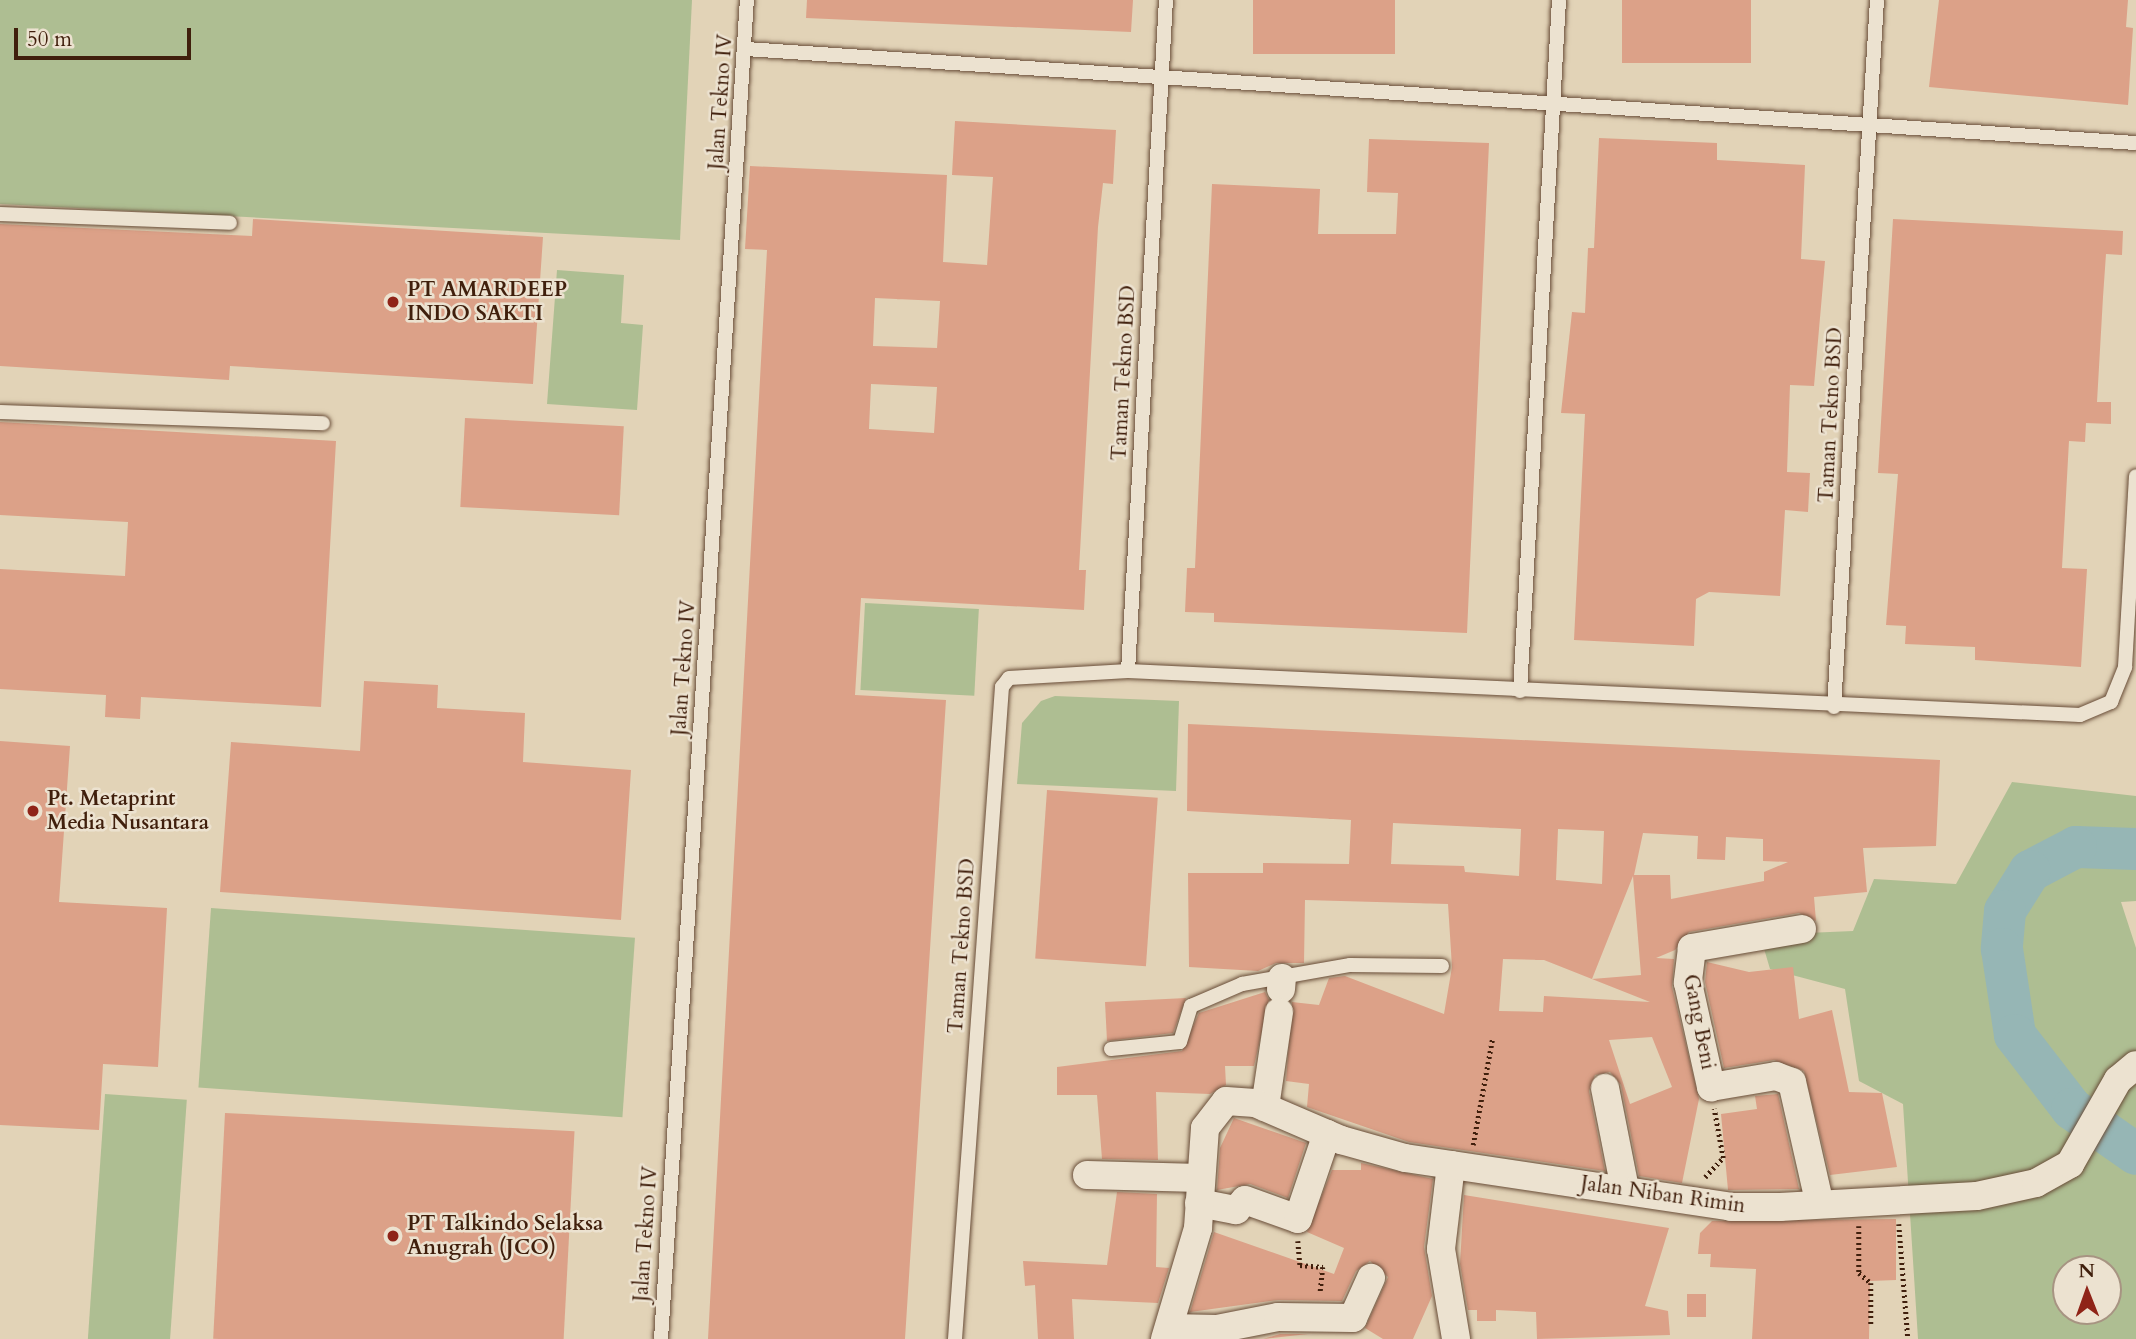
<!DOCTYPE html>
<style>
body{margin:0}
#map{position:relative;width:2136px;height:1339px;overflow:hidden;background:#e2d3b7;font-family:Cardo,serif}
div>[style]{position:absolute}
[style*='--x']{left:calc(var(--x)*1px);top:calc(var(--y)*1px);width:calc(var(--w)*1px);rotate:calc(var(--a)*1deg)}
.green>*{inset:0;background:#aebe92;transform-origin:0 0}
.river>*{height:42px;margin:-21px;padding:0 21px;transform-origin:21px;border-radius:21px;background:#96b6b5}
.building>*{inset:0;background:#dca188;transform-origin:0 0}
.path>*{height:4.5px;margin-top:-2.25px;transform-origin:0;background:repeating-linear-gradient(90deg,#401f0c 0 2px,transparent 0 5.5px)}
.roads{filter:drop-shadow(0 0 2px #684c37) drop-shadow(0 0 2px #684c37)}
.service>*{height:14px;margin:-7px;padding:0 7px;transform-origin:7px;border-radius:7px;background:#ece2d0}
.minor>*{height:28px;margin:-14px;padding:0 14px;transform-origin:14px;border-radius:14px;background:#ece2d0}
.dots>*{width:19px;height:19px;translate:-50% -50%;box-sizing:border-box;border:4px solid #ece2d0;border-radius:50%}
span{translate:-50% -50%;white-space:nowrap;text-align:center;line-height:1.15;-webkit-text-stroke:5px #ece2d0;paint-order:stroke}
.street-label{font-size:21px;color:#401f0c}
.poi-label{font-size:21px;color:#401f0c;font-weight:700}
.left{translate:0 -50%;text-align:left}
.north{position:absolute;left:2052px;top:1255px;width:70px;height:70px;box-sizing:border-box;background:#ece2d0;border:2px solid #a79482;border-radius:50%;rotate:359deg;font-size:19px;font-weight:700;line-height:28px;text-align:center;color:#401f0c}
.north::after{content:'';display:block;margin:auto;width:24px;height:32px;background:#8f2418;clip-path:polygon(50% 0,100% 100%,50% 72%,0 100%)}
.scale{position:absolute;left:14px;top:28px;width:177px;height:32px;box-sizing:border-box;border:4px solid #401f0c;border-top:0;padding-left:9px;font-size:21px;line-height:24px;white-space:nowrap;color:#401f0c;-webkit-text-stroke:5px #ece2d0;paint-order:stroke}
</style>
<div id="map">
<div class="green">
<i style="clip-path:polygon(0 0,692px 0,680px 240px,0 204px)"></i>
<i style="clip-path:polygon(557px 270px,624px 275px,621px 323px,643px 325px,637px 410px,547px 404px)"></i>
<i style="left:865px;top:603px;width:114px;height:87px;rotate:3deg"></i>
<i style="clip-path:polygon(1055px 696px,1179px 701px,1176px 791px,1017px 784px,1022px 723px,1041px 701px)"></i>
<i style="clip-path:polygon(evenodd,2012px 782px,2136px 796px,2136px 901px,2121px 902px,2136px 948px,2136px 1339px,1918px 1339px,1903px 1104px,1859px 1081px,1845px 989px,1770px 969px,1760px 935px,1853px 931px,1874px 879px,1956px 884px,2012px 782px,2066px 1269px,2108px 1269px,2108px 1311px,2066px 1311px,2066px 1269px)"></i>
<i style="left:211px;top:908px;width:425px;height:180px;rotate:4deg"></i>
<i style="left:105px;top:1094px;width:82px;height:246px;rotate:4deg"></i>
</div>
<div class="river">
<i style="--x:2136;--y:849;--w:60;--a:-178.1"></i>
<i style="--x:2076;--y:847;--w:52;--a:152.4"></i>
<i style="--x:2030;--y:871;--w:47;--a:122"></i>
<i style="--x:2005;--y:911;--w:38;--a:95"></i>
<i style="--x:2002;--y:949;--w:87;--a:81.4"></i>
<i style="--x:2015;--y:1035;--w:93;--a:52.4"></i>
<i style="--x:2072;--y:1109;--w:78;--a:35.1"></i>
</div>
<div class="building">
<i style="clip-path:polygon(807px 0,1133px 0,1131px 32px,806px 18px)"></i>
<i style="left:1253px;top:0;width:142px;height:54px"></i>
<i style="left:1622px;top:0;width:129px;height:63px"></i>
<i style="clip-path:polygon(1939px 0,2128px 0,2126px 27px,2133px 28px,2128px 105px,1929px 87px)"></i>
<i style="clip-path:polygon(evenodd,955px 121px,1116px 130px,1113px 184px,1103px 183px,1098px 227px,1079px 570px,1086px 570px,1084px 610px,861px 598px,855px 695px,946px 700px,905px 1339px,708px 1339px,767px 250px,745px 249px,750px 166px,947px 175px,943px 262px,987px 265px,993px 177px,952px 175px,955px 121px,875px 298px,940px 301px,937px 348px,873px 346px,875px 298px,955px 121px,871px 384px,937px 387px,934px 433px,869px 429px,871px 384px)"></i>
<i style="clip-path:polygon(1599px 138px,1717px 143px,1717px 160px,1805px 165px,1801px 259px,1825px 261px,1814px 386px,1790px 385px,1787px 472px,1810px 473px,1808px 512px,1785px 510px,1780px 596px,1709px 592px,1696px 599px,1694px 646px,1574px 640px,1585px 414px,1561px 413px,1572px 312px,1585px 313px,1588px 248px,1594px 248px)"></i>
<i style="clip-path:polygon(1369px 139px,1489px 143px,1467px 633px,1214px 622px,1214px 613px,1185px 612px,1187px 568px,1195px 568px,1212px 184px,1320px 189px,1318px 234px,1396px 234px,1398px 193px,1367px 192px)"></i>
<i style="clip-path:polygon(253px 219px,543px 237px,533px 384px,230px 366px,229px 380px,0 366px,0 224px,252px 236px)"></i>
<i style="clip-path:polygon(1893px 219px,2123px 231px,2122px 255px,2106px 254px,2103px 297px,2097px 402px,2111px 402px,2111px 424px,2086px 423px,2085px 442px,2069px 441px,2062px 568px,2087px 569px,2081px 667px,1975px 660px,1975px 647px,1905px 644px,1906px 626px,1886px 625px,1898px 474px,1878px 473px)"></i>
<i style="left:465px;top:418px;width:159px;height:89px;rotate:3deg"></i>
<i style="clip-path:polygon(0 422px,336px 441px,321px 707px,141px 697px,140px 719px,105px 717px,106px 695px,0 689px,0 569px,125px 576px,128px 522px,0 515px)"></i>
<i style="clip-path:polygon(364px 681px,438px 685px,437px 708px,525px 713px,523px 762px,631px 770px,621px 920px,220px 892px,231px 742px,360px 751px)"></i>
<i style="clip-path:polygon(evenodd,1188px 724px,1940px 760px,1936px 846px,1863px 848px,1867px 892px,1814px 897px,1816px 921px,1799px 913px,1689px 932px,1675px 950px,1656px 958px,1674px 959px,1672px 987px,1699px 1099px,1682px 1183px,1639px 1176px,1621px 1085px,1610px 1072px,1595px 1075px,1589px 1091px,1605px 1171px,1409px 1142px,1307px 1107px,1309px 1084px,1286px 1081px,1292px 1002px,1319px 1005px,1329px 978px,1345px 976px,1444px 1014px,1452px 967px,1448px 904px,1305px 900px,1304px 963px,1276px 963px,1258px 971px,1189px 967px,1188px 873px,1263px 873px,1263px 863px,1349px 864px,1351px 820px,1187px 811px,1188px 724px,1393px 823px,1521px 829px,1519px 876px,1465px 872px,1464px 866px,1391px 864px,1393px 823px,1188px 724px,1558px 829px,1604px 831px,1602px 884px,1556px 880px,1558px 829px,1188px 724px,1643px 833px,1698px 836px,1697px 859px,1725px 860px,1726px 837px,1763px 839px,1763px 861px,1788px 862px,1764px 872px,1764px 881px,1671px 899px,1670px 875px,1634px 875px,1643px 833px,1188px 724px,1633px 876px,1641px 975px,1592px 979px,1633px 876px,1188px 724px,1503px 959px,1544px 960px,1650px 1002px,1544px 996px,1543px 1012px,1499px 1011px,1503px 959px,1188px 724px,1652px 1037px,1672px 1087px,1630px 1104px,1609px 1040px,1652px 1037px)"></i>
<i style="clip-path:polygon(0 741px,70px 746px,59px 902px,167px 908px,158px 1067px,103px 1064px,99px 1130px,0 1125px)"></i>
<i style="left:1047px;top:790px;width:111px;height:169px;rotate:4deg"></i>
<i style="clip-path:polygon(1707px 962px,1749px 972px,1793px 967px,1799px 1019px,1832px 1010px,1849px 1092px,1882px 1093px,1897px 1167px,1830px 1175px,1804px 1071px,1774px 1060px,1724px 1068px,1705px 982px)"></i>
<i style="clip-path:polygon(1265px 992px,1269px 1000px,1254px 1066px,1225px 1066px,1226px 1085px,1210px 1094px,1156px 1092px,1158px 1160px,1102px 1159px,1097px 1095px,1057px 1095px,1057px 1067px,1182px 1051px,1199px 1013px)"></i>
<i style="clip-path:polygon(1186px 998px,1173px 1033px,1107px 1041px,1105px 1002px)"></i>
<i style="clip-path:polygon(1778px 1094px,1799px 1189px,1728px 1190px,1721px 1114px,1757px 1109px,1755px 1096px)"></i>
<i style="left:225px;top:1113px;width:350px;height:226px;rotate:3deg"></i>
<i style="clip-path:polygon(1234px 1118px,1306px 1143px,1288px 1198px,1250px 1184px,1217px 1190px,1220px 1148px)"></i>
<i style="clip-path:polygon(1361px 1163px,1433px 1179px,1424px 1247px,1432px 1296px,1413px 1339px,1383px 1339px,1365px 1328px,1388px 1277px,1370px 1261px,1356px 1271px,1342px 1301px,1278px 1300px,1190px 1312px,1214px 1232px,1334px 1274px,1344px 1248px,1307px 1232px,1332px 1170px,1361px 1170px)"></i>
<i style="clip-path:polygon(1117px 1192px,1157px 1194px,1156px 1267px,1169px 1268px,1158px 1303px,1072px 1299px,1074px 1339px,1038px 1339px,1035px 1285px,1025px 1286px,1023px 1261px,1107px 1265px)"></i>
<i style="clip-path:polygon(1464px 1195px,1669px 1228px,1645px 1306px,1668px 1311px,1670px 1335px,1537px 1339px,1536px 1312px,1496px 1310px,1496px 1321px,1477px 1321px,1477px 1310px,1468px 1310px,1460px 1264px)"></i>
<i style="clip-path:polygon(1896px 1219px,1896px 1280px,1870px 1281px,1869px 1339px,1752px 1339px,1756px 1269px,1710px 1267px,1711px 1254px,1698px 1254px,1700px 1233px,1712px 1221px)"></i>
<i style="left:1687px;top:1294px;width:19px;height:23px"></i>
<i style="clip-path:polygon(1280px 1334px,1308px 1334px,1263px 1339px)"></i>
</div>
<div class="path">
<i style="--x:1473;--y:1145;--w:107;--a:-79.7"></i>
<i style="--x:1705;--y:1177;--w:26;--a:-47"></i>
<i style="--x:1723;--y:1158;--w:50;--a:-100.4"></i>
<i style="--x:1899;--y:1224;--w:115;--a:85.5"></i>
<i style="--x:1859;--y:1226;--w:47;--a:90"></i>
<i style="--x:1859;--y:1273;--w:16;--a:40"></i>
<i style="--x:1871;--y:1283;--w:41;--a:90"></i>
<i style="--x:1298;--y:1241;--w:24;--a:85"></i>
<i style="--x:1300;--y:1265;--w:23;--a:5"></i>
<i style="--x:1323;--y:1267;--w:27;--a:96"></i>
</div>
<div class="roads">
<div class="service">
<i style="--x:746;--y:49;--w:1393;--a:3.87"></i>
<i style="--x:0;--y:214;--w:230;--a:2.2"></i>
<i style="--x:0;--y:412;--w:323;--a:2"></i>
<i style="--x:1128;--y:671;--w:672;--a:-86.76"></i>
<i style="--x:1520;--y:691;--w:692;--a:-86.77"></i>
<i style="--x:1834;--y:707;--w:708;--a:-86.52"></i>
<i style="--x:1111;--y:1049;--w:69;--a:-5.8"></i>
<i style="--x:1180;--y:1042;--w:38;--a:-73"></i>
<i style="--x:1191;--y:1006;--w:56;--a:-23.3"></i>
<i style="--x:1242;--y:984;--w:110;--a:-10"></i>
<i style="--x:1350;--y:965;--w:92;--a:0.6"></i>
<i style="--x:661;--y:1339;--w:1342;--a:-86.33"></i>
<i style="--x:955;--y:1339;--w:654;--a:-85.88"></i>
<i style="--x:1002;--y:687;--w:11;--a:-52"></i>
<i style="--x:1009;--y:678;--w:119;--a:-3.4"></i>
<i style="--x:1128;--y:671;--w:953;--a:2.65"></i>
<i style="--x:2080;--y:715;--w:34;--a:-23"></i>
<i style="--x:2111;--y:702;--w:38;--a:-68"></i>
<i style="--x:2125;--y:667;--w:191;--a:-86.7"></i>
</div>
<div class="minor">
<i style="--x:1802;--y:929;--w:112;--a:170.2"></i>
<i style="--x:1692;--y:948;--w:35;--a:97"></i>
<i style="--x:1688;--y:983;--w:107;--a:77.5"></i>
<i style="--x:1711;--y:1087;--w:66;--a:-9.6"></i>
<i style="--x:1776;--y:1076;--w:17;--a:21"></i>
<i style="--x:1792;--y:1082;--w:122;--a:77.2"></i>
<i style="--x:1281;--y:989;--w:11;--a:-85"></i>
<i style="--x:1605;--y:1088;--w:103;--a:78.8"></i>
<i style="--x:1265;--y:1107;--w:96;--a:-81.6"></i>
<i style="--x:1451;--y:1165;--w:85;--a:96.8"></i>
<i style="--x:1441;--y:1249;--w:91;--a:80.5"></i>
<i style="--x:1087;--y:1175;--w:113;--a:1.5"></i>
<i style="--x:1199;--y:1203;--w:38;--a:11"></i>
<i style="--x:1236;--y:1210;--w:13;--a:-48"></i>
<i style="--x:1245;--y:1200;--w:56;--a:19.7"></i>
<i style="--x:1298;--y:1219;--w:90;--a:-71.2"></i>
<i style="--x:1169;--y:1328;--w:48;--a:1.2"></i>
<i style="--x:1217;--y:1329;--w:62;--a:-11.1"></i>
<i style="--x:1278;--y:1317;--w:75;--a:0.8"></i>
<i style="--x:1353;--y:1318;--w:44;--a:-65.8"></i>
<i style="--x:1165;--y:1339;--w:116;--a:-73.4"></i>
<i style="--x:1198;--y:1228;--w:100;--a:-86"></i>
<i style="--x:1205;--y:1128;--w:34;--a:-52"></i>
<i style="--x:1226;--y:1101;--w:29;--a:4"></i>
<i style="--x:1255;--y:1103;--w:94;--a:23.3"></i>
<i style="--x:1341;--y:1140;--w:66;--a:15.7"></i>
<i style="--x:1405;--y:1158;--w:330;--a:8.5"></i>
<i style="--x:1731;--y:1207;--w:49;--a:0"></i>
<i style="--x:1780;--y:1207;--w:197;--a:-3.2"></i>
<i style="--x:1977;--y:1196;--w:60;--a:-12.4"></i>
<i style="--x:2036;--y:1183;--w:39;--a:-29"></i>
<i style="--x:2070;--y:1164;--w:97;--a:-60.3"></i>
<i style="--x:2118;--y:1080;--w:23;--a:-40"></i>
</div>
</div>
<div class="dots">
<i style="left:393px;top:302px;background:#8f2418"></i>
<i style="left:33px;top:811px;background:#8f2418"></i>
<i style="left:393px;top:1236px;background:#8f2418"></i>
</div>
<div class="street-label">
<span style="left:721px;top:102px;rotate:-86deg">Jalan Tekno IV</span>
<span style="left:1124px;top:373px;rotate:-87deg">Taman Tekno BSD</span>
<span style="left:1831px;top:415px;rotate:-87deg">Taman Tekno BSD</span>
<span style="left:684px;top:668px;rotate:-86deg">Jalan Tekno IV</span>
<span style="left:962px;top:946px;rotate:-86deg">Taman Tekno BSD</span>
<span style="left:1699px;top:1022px;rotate:79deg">Gang Beni</span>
<span style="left:1663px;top:1195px;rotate:8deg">Jalan Niban Rimin</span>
<span style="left:646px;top:1234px;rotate:-86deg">Jalan Tekno IV</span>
</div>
<div class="poi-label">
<span class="left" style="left:407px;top:302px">PT AMARDEEP<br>INDO SAKTI</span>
<span class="left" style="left:47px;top:811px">Pt. Metaprint<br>Media Nusantara</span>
<span class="left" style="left:407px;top:1236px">PT Talkindo Selaksa<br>Anugrah (JCO)</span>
</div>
<div class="north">N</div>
<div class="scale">50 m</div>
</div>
